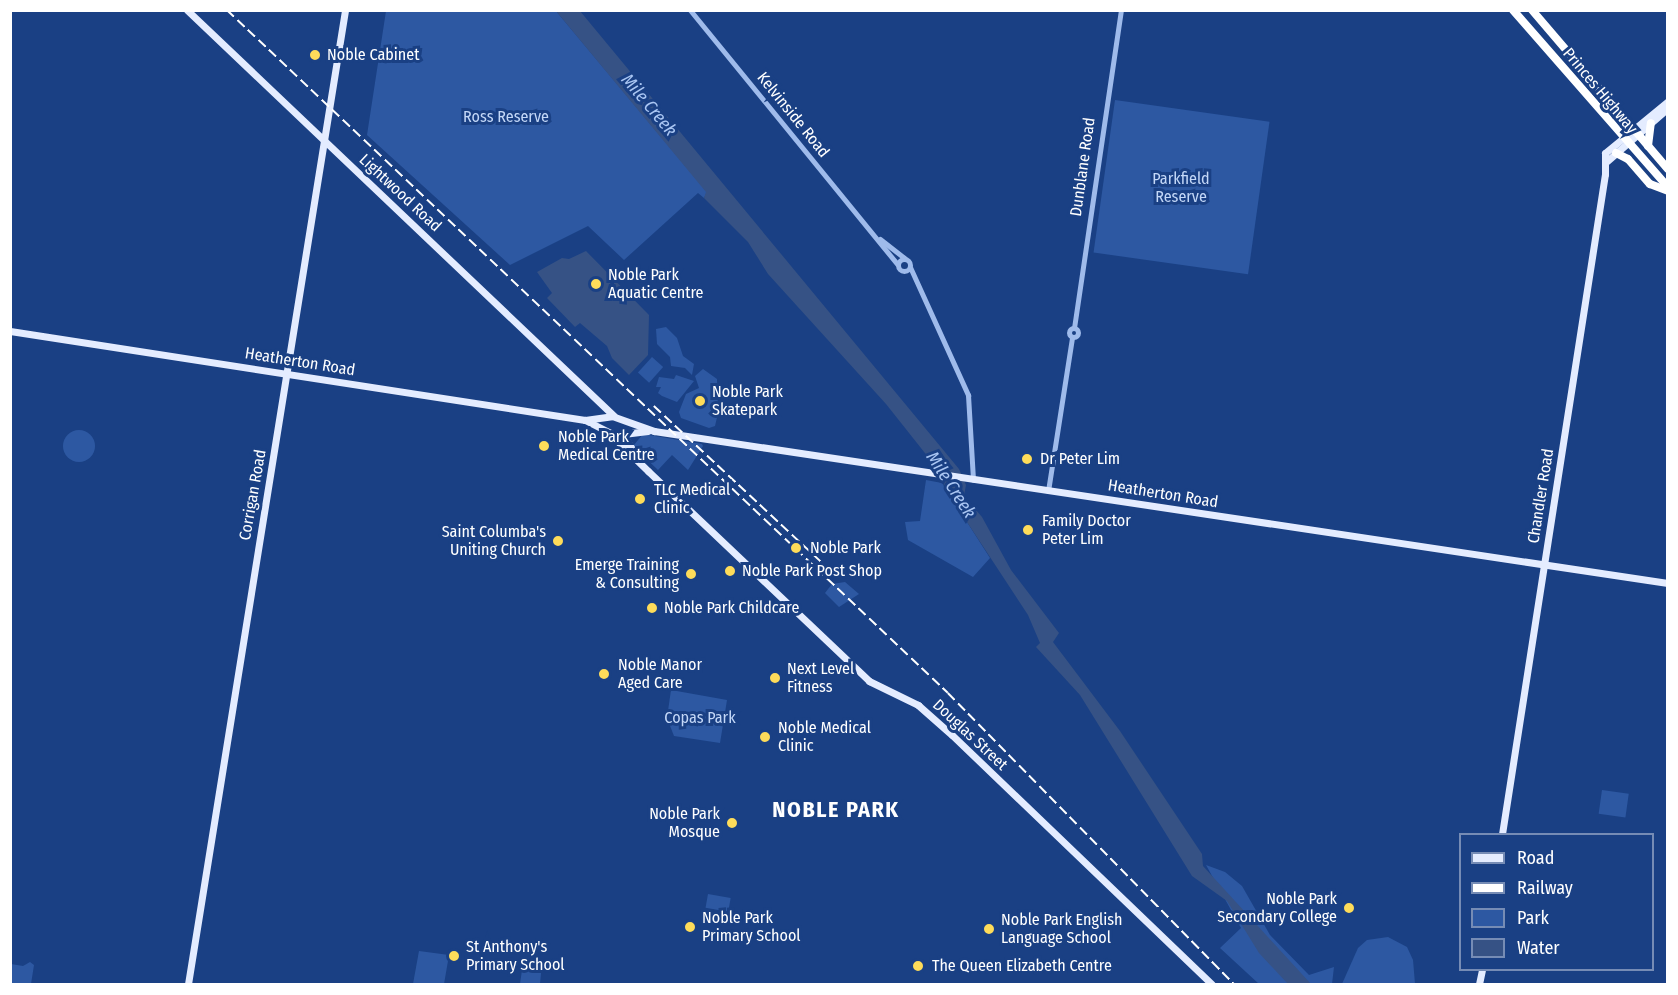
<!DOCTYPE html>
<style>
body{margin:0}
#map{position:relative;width:1678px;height:995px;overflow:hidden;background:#1a4084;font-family:"Fira Sans Condensed",sans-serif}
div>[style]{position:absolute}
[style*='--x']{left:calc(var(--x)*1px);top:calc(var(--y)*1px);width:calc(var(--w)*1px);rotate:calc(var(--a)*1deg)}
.green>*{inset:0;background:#2d58a2;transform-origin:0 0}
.round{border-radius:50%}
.water>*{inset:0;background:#365285}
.minor>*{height:5px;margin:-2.5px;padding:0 2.5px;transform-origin:2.5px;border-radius:2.5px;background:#9fbbeb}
.minor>.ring{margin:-2.5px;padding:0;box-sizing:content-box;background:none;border:5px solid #9fbbeb;border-radius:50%}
.major>*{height:7px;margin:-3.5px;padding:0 3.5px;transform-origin:3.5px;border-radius:3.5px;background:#e4ecff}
.highway>*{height:8px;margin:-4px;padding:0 4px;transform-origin:4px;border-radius:4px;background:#fff}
.rail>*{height:1.5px;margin-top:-0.75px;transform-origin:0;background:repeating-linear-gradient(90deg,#fff 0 10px,transparent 0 14.5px)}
.dots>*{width:16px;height:16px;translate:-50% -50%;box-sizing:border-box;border:3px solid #1a4084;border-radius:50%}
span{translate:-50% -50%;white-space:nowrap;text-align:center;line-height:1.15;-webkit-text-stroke:6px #1a4084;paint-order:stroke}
.poi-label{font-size:16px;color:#fff}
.left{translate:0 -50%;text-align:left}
.right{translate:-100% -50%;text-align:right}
.street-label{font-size:16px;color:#fff}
.park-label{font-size:16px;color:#c4d8f8}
.water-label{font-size:18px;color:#aac6f3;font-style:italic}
.district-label{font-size:22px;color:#fff;font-weight:700;letter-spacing:1.5px}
.frame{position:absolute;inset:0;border:12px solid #fff;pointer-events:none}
.legend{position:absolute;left:1459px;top:833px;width:195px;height:138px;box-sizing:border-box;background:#1a4084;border:2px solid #768cb5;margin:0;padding:8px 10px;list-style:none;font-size:18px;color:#fff}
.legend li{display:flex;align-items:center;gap:12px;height:30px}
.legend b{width:30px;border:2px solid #768cb5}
</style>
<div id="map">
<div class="green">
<i style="clip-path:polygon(386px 11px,556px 11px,707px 192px,704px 198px,698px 193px,624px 260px,588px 226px,510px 265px,367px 135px)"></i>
<i style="left:1115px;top:100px;width:156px;height:154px;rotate:8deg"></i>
<i style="clip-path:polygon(666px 327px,677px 338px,683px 356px,694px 364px,692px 375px,685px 368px,671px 366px,670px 357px,657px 344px,656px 329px)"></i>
<i style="left:652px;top:357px;width:15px;height:21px;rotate:42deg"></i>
<i style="clip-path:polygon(703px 369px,717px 379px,718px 413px,715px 426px,709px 428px,681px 418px,679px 412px,686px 394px,699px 388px,695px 376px)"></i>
<i style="clip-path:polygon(676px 375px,694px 381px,677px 402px,662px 396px,658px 393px,661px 387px,656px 387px,659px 377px,674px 379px)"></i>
<i class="round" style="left:63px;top:430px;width:32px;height:32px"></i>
<i style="clip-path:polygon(643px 434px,702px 444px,703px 446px,688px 470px,672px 455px,658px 470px,633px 446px)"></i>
<i style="clip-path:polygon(926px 480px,942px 483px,990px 558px,973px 577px,908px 540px,905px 522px,920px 521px)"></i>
<i style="clip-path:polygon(845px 582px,859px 594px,839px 607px,825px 593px,832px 584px)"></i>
<i style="clip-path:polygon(671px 690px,727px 700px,720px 743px,674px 736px,667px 718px)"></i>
<i style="left:1602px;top:790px;width:27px;height:24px;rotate:8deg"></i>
<i style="clip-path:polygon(1206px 865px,1225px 872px,1242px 886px,1270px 935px,1309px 975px,1334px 967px,1332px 984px,1259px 984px,1220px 948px,1241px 928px)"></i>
<i style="left:708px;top:894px;width:23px;height:14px;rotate:10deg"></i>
<i style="clip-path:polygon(1388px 937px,1407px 947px,1413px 960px,1415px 984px,1342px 984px,1358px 948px,1367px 940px)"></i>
<i style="clip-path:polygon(419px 951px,449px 955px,444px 984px,413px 984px)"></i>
<i style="clip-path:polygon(30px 962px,34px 965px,31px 984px,11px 984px,11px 964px,23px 966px)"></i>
<i style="clip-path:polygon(522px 970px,541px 973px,540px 984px,520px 984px)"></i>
</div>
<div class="water">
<i style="clip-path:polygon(556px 11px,580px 11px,959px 469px,966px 485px,964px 496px,982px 517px,1011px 570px,1059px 633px,1053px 642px,1120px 731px,1202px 854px,1203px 866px,1311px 984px,1288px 984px,1259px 953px,1227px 901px,1192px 876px,1080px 695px,1036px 647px,1040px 643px,1028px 615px,946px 490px,936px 467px,886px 404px,768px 274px,748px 242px,704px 198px,706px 192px)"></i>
<i style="clip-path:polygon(586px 251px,649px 315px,648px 355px,629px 375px,612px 358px,607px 346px,580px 323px,575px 327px,547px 298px,552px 293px,537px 272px,562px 258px,569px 259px)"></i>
</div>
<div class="minor">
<i style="--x:690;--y:10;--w:328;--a:50.8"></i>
<i style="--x:880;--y:239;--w:31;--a:38"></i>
<i class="ring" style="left:898px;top:259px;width:7px;height:7px"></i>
<i style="--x:910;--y:267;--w:141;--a:65.6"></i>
<i style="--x:968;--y:395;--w:85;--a:86.6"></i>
<i style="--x:1074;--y:328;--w:321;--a:-81.6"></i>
<i class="ring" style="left:1069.5px;top:328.5px;width:4px;height:4px"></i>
<i style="--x:1048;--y:491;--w:156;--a:-81.1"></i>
</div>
<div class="major">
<i style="--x:187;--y:10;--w:589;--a:43.56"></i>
<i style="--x:1607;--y:161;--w:81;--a:-41"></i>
<i style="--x:10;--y:331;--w:582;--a:8.8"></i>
<i style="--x:585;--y:420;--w:34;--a:27"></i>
<i style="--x:615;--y:435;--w:33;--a:-7"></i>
<i style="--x:585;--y:420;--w:27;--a:-8"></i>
<i style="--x:612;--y:416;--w:45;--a:19.7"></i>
<i style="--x:654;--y:431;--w:1025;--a:8.53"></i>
<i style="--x:611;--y:435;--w:52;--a:44.2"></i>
<i style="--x:623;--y:435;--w:30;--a:57"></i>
<i style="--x:648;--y:471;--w:305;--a:43.5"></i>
<i style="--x:869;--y:681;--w:55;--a:26.1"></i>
<i style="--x:918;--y:705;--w:45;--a:41.4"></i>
<i style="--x:952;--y:735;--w:360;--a:43.8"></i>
<i style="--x:1502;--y:834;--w:668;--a:-81.13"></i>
<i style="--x:1605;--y:174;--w:21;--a:-90"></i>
<i style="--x:1605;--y:153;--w:82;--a:-39.5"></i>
<i style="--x:188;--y:984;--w:987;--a:-80.84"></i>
<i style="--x:1479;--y:984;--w:14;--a:-78"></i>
</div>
<div class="highway">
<i style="--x:1513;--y:10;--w:235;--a:48.8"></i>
<i style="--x:1532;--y:10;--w:209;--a:49.5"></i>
<i style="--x:1648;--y:146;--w:23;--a:-83"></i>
<i style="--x:1616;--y:153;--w:13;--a:27"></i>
<i style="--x:1628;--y:159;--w:33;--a:49"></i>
<i style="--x:1650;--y:184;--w:19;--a:21"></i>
</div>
<div class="rail">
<i style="--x:227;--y:10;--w:993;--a:43.45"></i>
<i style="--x:948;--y:693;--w:408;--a:45.5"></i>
<i style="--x:654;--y:406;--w:229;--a:43"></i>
</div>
<div class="dots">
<i style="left:315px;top:55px;background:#fedc5a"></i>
<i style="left:596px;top:284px;background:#fedc5a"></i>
<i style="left:700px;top:401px;background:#fedc5a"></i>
<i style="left:544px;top:446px;background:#fedc5a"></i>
<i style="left:1027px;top:459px;background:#fedc5a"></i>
<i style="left:640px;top:499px;background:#fedc5a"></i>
<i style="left:1028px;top:530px;background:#fedc5a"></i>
<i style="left:558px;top:541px;background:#fedc5a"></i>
<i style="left:796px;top:548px;background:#fedc5a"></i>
<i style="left:730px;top:571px;background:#fedc5a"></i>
<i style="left:691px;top:574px;background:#fedc5a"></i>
<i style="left:652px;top:608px;background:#fedc5a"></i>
<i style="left:604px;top:674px;background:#fedc5a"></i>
<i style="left:775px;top:678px;background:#fedc5a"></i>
<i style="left:765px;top:737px;background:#fedc5a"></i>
<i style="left:732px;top:823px;background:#fedc5a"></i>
<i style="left:1349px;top:908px;background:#fedc5a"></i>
<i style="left:690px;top:927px;background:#fedc5a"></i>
<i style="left:989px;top:929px;background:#fedc5a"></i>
<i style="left:454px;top:956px;background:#fedc5a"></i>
<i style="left:918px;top:966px;background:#fedc5a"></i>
</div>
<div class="poi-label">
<span class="left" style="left:327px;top:55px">Noble Cabinet</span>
<span class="left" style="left:608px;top:284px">Noble Park<br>Aquatic Centre</span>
<span class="left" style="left:712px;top:401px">Noble Park<br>Skatepark</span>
<span class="left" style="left:558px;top:446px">Noble Park<br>Medical Centre</span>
<span class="left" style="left:1040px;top:459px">Dr Peter Lim</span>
<span class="left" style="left:654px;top:499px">TLC Medical<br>Clinic</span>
<span class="left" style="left:1042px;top:530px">Family Doctor<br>Peter Lim</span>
<span class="right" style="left:546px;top:541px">Saint Columba's<br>Uniting Church</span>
<span class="left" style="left:810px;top:548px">Noble Park</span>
<span class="right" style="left:679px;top:574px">Emerge Training<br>&amp; Consulting</span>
<span class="left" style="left:742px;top:571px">Noble Park Post Shop</span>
<span class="left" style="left:664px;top:608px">Noble Park Childcare</span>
<span class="left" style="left:618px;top:674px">Noble Manor<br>Aged Care</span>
<span class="left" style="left:787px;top:678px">Next Level<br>Fitness</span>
<span class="left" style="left:778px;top:737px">Noble Medical<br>Clinic</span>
<span class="right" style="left:720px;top:823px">Noble Park<br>Mosque</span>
<span class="right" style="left:1337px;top:908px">Noble Park<br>Secondary College</span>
<span class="left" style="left:702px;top:927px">Noble Park<br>Primary School</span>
<span class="left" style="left:1001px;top:929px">Noble Park English<br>Language School</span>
<span class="left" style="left:466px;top:956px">St Anthony's<br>Primary School</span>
<span class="left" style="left:932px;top:966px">The Queen Elizabeth Centre</span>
</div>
<div class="street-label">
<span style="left:1600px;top:91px;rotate:50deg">Princes Highway</span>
<span style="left:793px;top:115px;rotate:51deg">Kelvinside Road</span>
<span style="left:1083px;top:167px;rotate:-82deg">Dunblane Road</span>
<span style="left:400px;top:193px;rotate:43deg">Lightwood Road</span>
<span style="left:300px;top:362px;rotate:9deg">Heatherton Road</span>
<span style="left:1163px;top:494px;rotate:9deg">Heatherton Road</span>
<span style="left:253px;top:495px;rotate:-80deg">Corrigan Road</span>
<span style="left:1541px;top:496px;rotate:-81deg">Chandler Road</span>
<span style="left:970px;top:735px;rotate:43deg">Douglas Street</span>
</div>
<div class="park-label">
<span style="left:506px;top:117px">Ross Reserve</span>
<span style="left:1181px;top:188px">Parkfield<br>Reserve</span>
<span style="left:700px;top:718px">Copas Park</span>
</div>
<div class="water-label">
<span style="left:649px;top:105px;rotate:50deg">Mile Creek</span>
<span style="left:951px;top:485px;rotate:57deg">Mile Creek</span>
</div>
<div class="district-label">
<span style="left:836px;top:810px">NOBLE PARK</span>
</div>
<div class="frame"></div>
<ul class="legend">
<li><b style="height:8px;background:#e4ecff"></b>Road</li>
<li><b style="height:8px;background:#fff"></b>Railway</li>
<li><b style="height:16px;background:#2d58a2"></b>Park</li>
<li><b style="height:16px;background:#365285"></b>Water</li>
</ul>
</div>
